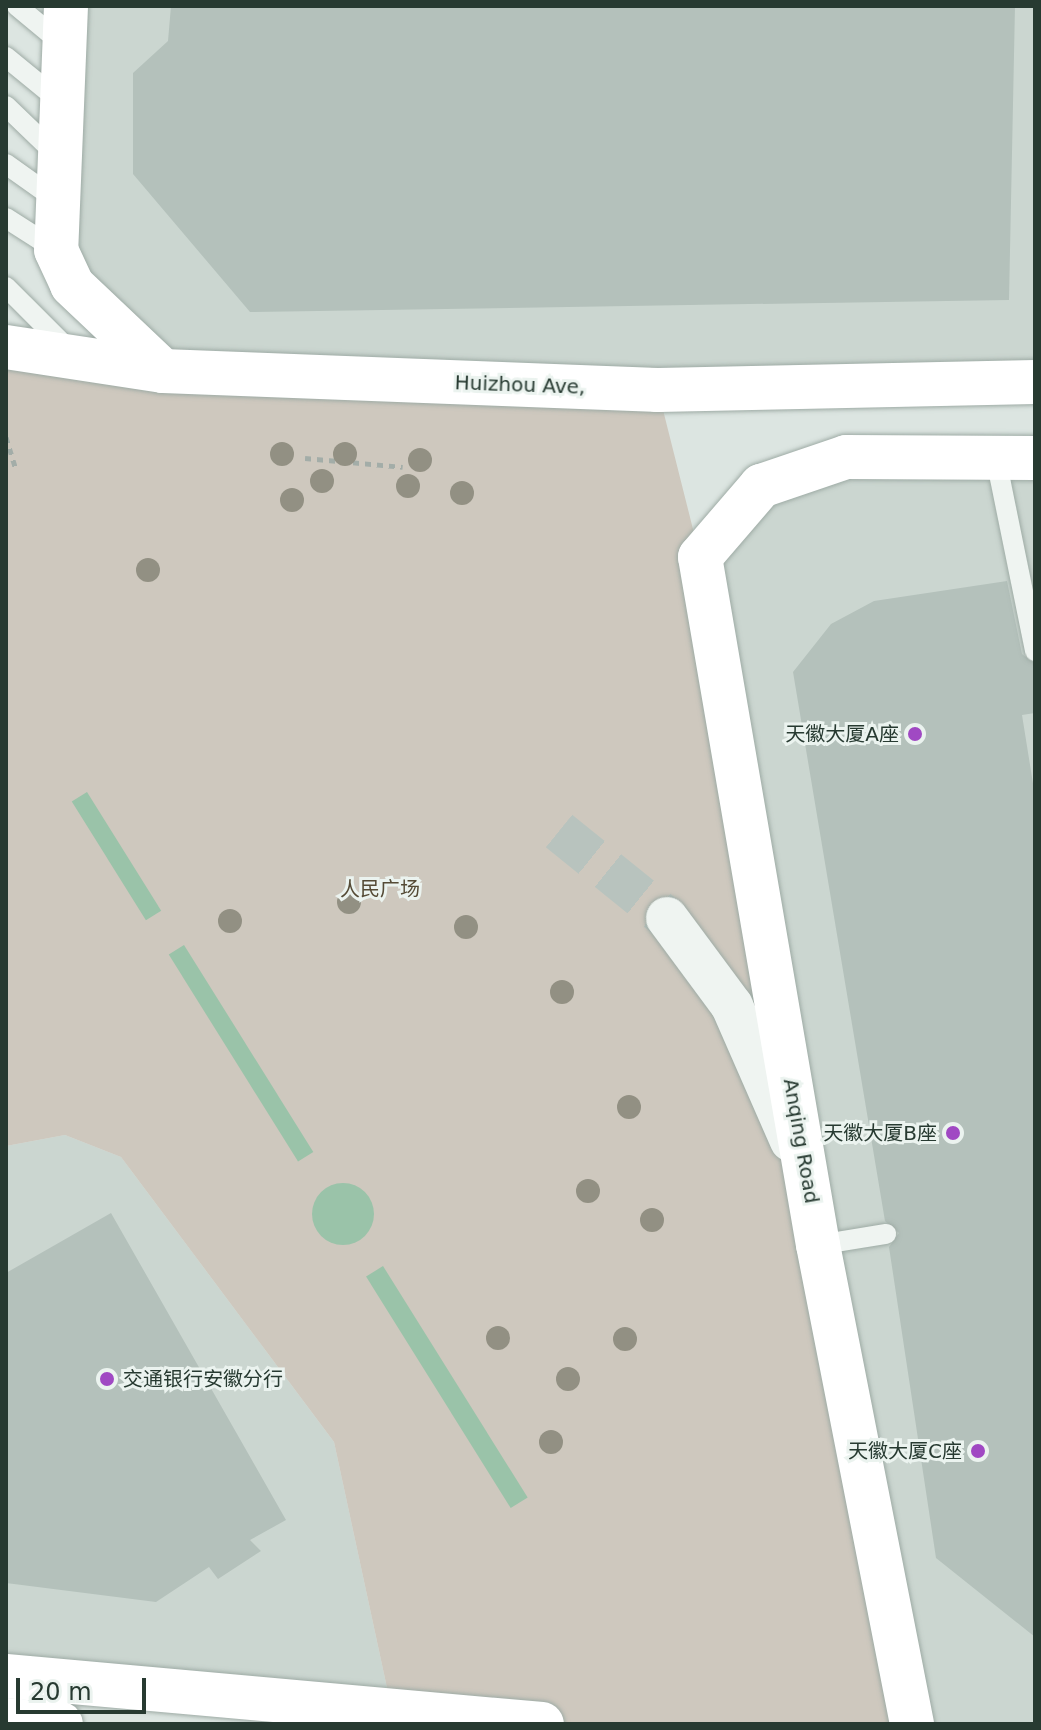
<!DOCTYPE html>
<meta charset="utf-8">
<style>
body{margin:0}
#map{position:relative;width:1041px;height:1730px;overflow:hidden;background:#dce5e1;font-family:"DejaVu Sans","Noto Sans SC",sans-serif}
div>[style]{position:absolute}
.built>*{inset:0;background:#cbd6d0}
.green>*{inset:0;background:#cec8be}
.water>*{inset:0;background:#9ac3a9;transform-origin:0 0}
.round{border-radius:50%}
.building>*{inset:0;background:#b4c1bb}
.street-tunnel>*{height:42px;margin-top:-21px;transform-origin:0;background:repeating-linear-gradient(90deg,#b8c3be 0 42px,transparent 0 63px)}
.path>*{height:5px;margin-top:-2.5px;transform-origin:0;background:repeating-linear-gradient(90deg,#a3ada8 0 6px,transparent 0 12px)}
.roads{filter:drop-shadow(0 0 2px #9eaba5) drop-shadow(0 0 2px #9eaba5)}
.lane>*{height:20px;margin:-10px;padding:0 10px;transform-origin:10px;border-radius:10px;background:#eff4f1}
.street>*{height:42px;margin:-21px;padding:0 21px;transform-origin:21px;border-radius:21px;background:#eff4f1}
.secondary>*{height:44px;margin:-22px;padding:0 22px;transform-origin:22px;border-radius:22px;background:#fff}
.primary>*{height:44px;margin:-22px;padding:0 22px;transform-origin:22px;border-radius:22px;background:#fff}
.trees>*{width:24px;height:24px;margin:-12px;border-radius:50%;background:#929083}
.dots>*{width:22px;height:22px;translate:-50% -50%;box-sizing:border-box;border:4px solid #ebf3ef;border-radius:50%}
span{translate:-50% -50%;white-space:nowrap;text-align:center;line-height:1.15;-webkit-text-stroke:6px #ebf3ef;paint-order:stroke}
.street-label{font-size:20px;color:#273a31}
.poi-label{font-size:20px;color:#273a31}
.right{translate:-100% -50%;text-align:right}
.left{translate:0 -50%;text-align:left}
.park-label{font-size:20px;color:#554b36}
.frame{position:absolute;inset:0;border:8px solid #273a31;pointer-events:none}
.scale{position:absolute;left:16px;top:1678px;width:130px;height:36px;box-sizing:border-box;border:4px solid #273a31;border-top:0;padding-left:10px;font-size:24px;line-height:28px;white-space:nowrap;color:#273a31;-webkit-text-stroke:6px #ebf3ef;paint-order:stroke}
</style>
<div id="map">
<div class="built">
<div style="clip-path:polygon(66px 6px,1035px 6px,1035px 382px,163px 371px,72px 285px)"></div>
<div style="clip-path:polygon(1035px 458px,1035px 1724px,912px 1724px,700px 557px,761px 486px)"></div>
<div style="clip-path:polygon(65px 1135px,121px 1157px,334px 1442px,392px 1711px,6px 1676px,6px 1146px)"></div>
</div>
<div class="green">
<div style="clip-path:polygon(6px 347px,658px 390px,700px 557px,912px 1724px,542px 1724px,392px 1711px,334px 1442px,121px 1157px,65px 1135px,6px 1146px)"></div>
</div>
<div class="water">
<div style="left:87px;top:792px;width:140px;height:18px;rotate:58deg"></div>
<div style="left:184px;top:945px;width:244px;height:18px;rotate:58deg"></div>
<div class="round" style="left:312px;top:1183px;width:62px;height:62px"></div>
<div style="left:383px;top:1266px;width:273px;height:20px;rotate:58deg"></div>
</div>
<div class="building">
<div style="clip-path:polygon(171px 6px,1015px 6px,1009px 300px,250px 312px,133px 174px,133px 73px,168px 41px)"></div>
<div style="clip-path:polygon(1007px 581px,1022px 654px,1035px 664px,1035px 713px,1022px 715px,1035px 796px,1035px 1637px,936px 1558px,889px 1247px,899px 1233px,885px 1221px,793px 672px,831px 624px,874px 601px)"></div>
<div style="clip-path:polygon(111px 1213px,286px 1520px,250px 1540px,261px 1551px,218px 1579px,209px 1567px,156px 1602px,6px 1583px,6px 1273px)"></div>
</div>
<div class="street-tunnel">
<div style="left:559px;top:831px;width:139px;rotate:38.9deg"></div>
</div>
<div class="path">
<div style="left:6px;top:437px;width:34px;rotate:73deg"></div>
<div style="left:305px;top:458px;width:98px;rotate:5.2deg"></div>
</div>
<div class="roads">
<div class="lane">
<div style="left:17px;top:6px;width:61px;rotate:39.7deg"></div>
<div style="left:6px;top:57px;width:71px;rotate:39.3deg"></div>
<div style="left:6px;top:106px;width:72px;rotate:43.9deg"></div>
<div style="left:6px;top:164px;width:64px;rotate:35.4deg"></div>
<div style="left:6px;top:218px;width:59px;rotate:32.6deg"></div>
<div style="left:6px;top:287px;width:91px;rotate:45deg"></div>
<div style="left:996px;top:459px;width:196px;rotate:78.5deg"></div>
<div style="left:818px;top:1245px;width:69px;rotate:-9.2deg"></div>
</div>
<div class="street">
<div style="left:667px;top:918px;width:109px;rotate:53.5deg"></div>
<div style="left:732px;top:1006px;width:147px;rotate:66.4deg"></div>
</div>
<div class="secondary">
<div style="left:66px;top:6px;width:244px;rotate:92.3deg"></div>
<div style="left:56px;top:250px;width:38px;rotate:65deg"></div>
<div style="left:72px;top:285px;width:125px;rotate:43.4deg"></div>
<div style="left:6px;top:347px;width:159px;rotate:8.7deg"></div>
<div style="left:163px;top:371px;width:495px;rotate:2.2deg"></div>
<div style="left:658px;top:390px;width:377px;rotate:-1.2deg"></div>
<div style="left:6px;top:1720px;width:55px;rotate:4.2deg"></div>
<div style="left:912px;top:1724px;width:488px;rotate:-101.1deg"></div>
<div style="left:818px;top:1245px;width:698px;rotate:-99.73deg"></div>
<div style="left:700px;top:557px;width:94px;rotate:-49.3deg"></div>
<div style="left:761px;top:486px;width:90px;rotate:-18.8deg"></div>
<div style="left:846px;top:457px;width:189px;rotate:0.3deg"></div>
</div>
<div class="primary">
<div style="left:6px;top:1676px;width:538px;rotate:5.12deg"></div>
</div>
</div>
<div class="trees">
<div style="left:282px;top:454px"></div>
<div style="left:345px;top:454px"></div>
<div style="left:420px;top:460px"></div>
<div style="left:322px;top:481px"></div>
<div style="left:408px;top:486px"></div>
<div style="left:462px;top:493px"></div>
<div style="left:292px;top:500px"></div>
<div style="left:148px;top:570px"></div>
<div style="left:349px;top:902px"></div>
<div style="left:230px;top:921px"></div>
<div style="left:466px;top:927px"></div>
<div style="left:562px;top:992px"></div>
<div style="left:629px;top:1107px"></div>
<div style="left:588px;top:1191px"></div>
<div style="left:652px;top:1220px"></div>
<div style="left:498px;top:1338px"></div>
<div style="left:625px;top:1339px"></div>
<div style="left:568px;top:1379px"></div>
<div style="left:551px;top:1442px"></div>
</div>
<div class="dots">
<div style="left:915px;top:734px;background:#a049c3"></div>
<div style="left:953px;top:1133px;background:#a049c3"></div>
<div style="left:107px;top:1379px;background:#a049c3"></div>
<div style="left:978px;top:1451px;background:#a049c3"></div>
</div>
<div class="street-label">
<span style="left:520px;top:385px;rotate:2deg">Huizhou Ave,</span>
<span style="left:801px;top:1141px;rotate:80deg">Anqing Road</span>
</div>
<div class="poi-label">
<span class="right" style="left:899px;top:734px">天徽大厦A座</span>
<span class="right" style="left:937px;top:1133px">天徽大厦B座</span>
<span class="left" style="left:123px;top:1379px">交通银行安徽分行</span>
<span class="right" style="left:962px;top:1451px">天徽大厦C座</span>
</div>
<div class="park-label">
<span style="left:380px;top:889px">人民广场</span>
</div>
<div class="frame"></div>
<div class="scale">20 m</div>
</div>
